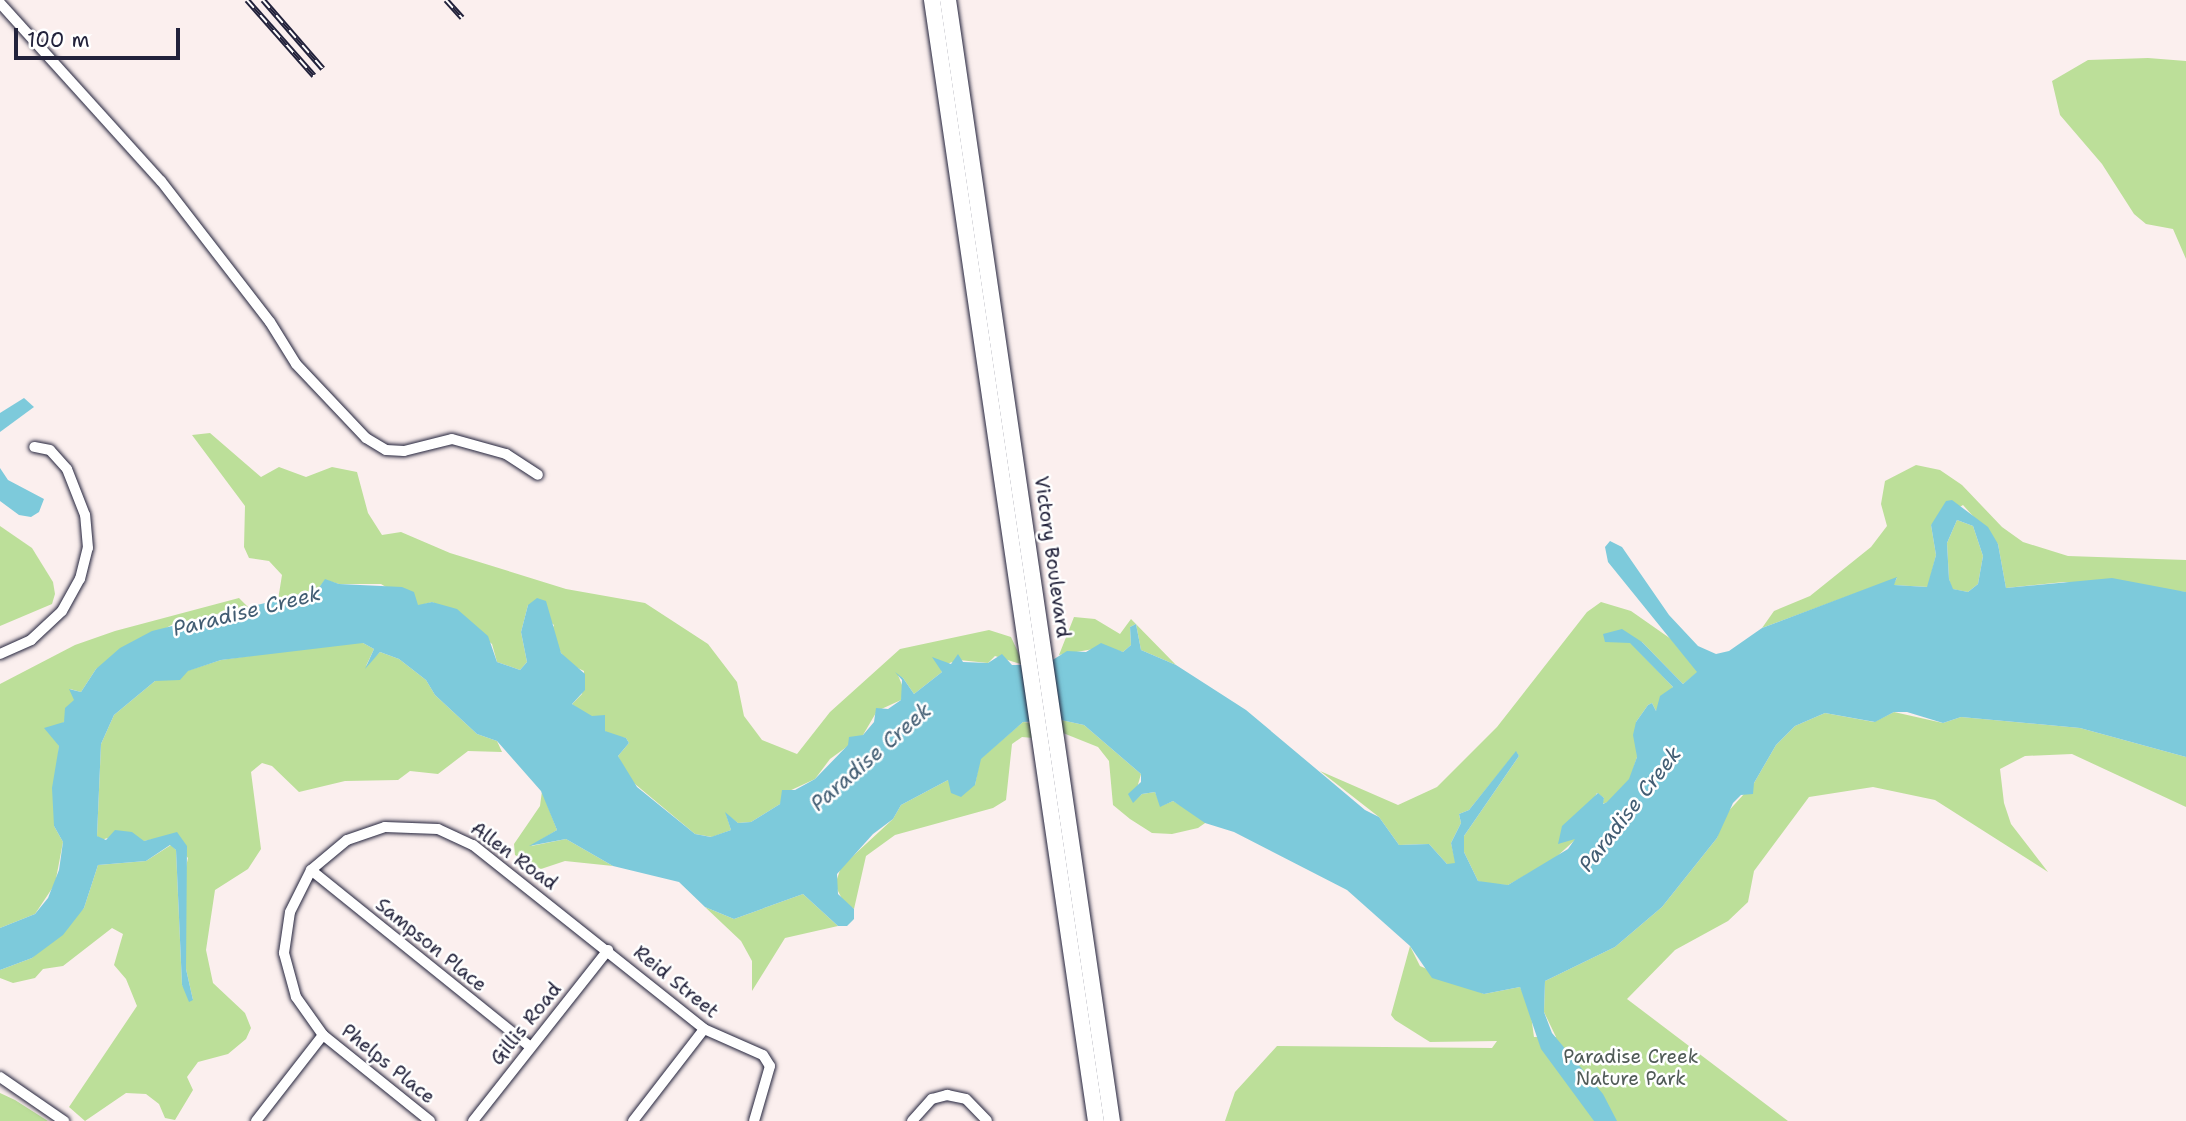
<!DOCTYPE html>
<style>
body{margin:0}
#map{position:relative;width:2186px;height:1121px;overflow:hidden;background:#fbefee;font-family:"Shantell Sans",sans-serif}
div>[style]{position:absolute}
.green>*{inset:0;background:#bcdf99}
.water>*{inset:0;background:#7dcadb}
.roads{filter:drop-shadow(0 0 2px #22223b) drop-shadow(0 0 2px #22223b)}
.minor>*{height:10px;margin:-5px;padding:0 5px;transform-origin:5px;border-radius:5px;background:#fff}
.secondary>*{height:16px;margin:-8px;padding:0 8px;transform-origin:8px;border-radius:8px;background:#fff}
.rail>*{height:6px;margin-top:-3px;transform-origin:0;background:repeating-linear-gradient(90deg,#fff 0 10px,#22223b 0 20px);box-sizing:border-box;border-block:2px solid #22223b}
span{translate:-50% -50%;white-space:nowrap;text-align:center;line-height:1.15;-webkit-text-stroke:5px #fff;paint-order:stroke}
.street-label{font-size:19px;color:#22223b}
.park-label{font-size:19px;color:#505b57}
.water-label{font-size:21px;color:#425d73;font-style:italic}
.scale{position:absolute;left:14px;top:28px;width:166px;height:32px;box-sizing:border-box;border:4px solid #22223b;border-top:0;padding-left:9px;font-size:21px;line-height:24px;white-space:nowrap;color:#22223b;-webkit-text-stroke:5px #fff;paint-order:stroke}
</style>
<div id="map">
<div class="green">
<div style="clip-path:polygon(2148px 58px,2186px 61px,2186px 259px,2173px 229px,2146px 224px,2134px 214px,2102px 164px,2060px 115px,2052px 81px,2088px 60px)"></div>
<div style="clip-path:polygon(210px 433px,261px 477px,279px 467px,306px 477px,332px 467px,357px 472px,368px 513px,382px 535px,401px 532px,450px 553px,566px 589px,645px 603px,708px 644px,737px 682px,744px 716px,762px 740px,797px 754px,830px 712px,900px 649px,989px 630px,1011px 637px,1024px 665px,995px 656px,988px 663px,959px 660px,940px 666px,942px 672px,914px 694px,903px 678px,898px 675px,904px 690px,901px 700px,877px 711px,863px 735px,830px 759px,815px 779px,787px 792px,780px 804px,751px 822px,738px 823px,726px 814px,731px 830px,712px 837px,695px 834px,629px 779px,618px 756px,629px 743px,626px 738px,611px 736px,572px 704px,582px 694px,584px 671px,571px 665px,561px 653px,551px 632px,554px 625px,528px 605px,521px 632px,527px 662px,520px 670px,497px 662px,492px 644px,450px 610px,432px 602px,418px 606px,381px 584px,339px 584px,325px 580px,318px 589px,278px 600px,282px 575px,269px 561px,249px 558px,244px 547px,245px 506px,192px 435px)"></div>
<div style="clip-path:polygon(1916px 465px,1940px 470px,1962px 485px,2002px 527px,2023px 542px,2068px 556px,2186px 560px,2186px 592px,2064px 582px,2006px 588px,1998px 544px,1963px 505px,1931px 525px,1936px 555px,1928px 587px,1893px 585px,1897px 578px,1762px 628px,1774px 611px,1810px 596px,1871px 547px,1887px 526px,1881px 504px,1885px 481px)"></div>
<div style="clip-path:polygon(1957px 520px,1973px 526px,1983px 556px,1978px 584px,1968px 592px,1952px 589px,1949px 579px,1947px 543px)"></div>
<div style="clip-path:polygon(0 526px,32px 548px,53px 582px,55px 594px,52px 604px,0 626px)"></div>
<div style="clip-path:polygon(239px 598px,248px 607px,173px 624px,96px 669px,81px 692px,70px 689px,75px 700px,64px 722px,55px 728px,59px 746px,54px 826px,63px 842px,55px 884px,35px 914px,0 928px,0 684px,75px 645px,115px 631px)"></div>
<div style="clip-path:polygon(1601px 602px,1631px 611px,1671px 639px,1698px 672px,1683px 684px,1642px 642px,1612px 639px,1630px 642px,1673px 687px,1656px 711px,1652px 703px,1648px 705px,1636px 722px,1637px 757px,1630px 779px,1608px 802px,1602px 804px,1604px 798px,1597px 793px,1570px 838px,1576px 839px,1553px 860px,1508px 885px,1487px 884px,1478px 881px,1464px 852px,1464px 836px,1519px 756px,1516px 752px,1469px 810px,1459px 814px,1461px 823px,1451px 843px,1456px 864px,1447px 864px,1429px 844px,1399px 845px,1379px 817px,1320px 771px,1398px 805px,1437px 787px,1497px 727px,1587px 612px)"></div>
<div style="clip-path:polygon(1074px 617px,1095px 619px,1120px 634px,1131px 619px,1176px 665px,1141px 650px,1136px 624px,1130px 627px,1131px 645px,1123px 652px,1105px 647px,1059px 655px)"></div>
<div style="clip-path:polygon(344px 642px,363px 643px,374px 649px,366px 666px,380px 652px,399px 659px,426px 680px,435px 695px,477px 734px,497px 741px,502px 752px,468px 751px,438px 774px,410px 771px,398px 780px,345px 781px,299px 792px,272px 766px,262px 763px,251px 772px,261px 849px,248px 869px,215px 890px,206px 950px,213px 983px,245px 1013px,251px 1028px,246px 1039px,228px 1054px,198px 1062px,187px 1077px,193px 1090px,175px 1120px,165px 1118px,159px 1104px,146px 1094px,126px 1093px,85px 1121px,69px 1107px,137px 1006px,126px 979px,114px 965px,123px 934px,112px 928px,63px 966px,43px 969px,35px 978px,13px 983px,0 978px,0 970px,32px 958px,84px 908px,98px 865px,146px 861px,171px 845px,176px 850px,182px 985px,193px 1000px,186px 969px,184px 876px,188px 858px,170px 836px,144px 841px,111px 837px,101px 840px,97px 836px,101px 744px,114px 715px,155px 681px,221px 660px)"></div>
<div style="clip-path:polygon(1894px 712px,1943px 723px,1961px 717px,2080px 728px,2186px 757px,2186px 807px,2072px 754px,2025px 756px,2000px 769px,2004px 803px,2011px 824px,2048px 872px,1935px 800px,1873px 787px,1809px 797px,1754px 871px,1748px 902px,1728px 921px,1675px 950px,1627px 999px,1788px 1121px,1225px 1121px,1235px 1092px,1277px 1046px,1492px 1048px,1497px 1041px,1430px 1042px,1395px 1020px,1391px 1015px,1410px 946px,1420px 966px,1484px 994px,1520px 987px,1530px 1008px,1534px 1037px,1556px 1037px,1544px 1012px,1545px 981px,1615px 947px,1662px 907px,1717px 838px,1724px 816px,1754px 783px,1776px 745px,1795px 726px,1825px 713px,1874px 722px)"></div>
<div style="clip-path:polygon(1061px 720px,1084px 725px,1141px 774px,1133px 802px,1142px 794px,1155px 792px,1161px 806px,1173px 801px,1208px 821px,1198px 828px,1172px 834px,1152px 833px,1130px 819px,1113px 805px,1109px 761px,1098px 747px,1063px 733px)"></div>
<div style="clip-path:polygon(1023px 722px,1031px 723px,1033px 738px,1022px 737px,1012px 744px,1006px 800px,993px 808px,895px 835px,866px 856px,854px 909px,843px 901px,835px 885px,841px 867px,893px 819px,901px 805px,948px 780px,975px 785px,980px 759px)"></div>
<div style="clip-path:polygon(542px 791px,557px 830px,531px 846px,566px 839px,613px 866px,565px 861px,541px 869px,515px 855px,514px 844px,540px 806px)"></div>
<div style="clip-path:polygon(803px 894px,838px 926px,785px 938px,752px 991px,752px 961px,741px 941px,705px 907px,734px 919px)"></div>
<div style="clip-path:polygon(0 1093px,15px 1100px,48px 1121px,0 1121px)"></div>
</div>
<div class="water">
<div style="clip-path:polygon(24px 398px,34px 407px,0 432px,0 413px)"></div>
<div style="clip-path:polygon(0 468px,8px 480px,44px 499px,39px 512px,31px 517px,19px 515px,0 501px)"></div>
<div style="clip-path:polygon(evenodd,1952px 500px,1988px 527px,1998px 544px,2006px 588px,2112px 578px,2186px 592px,2186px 757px,2080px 728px,1961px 717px,1943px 723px,1907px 712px,1894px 712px,1875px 722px,1825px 713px,1795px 726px,1776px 745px,1754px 783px,1753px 794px,1741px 795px,1733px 803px,1717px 838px,1662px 907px,1615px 947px,1545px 981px,1544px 1012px,1552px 1033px,1603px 1094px,1617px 1121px,1594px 1121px,1541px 1049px,1520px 987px,1484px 994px,1432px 978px,1410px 946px,1347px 890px,1234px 832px,1205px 823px,1173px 801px,1160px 807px,1155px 792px,1142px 794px,1133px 803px,1128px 794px,1141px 782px,1141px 774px,1084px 725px,1061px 720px,1023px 722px,981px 759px,975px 785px,961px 797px,951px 793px,948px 780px,901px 805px,893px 819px,873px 834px,837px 874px,838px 894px,854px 909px,854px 919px,847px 926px,838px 926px,803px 894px,734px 919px,705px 907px,679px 882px,613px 866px,566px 839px,529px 846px,557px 830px,541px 791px,497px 741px,477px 734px,435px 695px,426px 680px,399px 659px,380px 652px,365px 669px,374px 649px,363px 643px,221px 660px,188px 671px,180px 680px,155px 681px,114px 715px,101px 744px,97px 836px,106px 840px,115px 830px,132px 832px,144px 841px,177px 832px,187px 846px,186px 969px,193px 1000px,189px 1002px,182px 985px,176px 850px,170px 845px,146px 861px,98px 865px,84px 908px,63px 935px,32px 958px,0 970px,0 928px,35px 914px,48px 898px,59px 870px,63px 842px,54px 826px,52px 788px,59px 746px,44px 728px,64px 722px,65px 708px,74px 700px,69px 689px,81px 692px,96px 669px,120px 648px,152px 631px,293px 596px,318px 589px,325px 579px,339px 584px,402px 587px,414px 592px,418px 605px,432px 602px,457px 609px,488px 636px,497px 662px,520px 670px,527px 662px,521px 632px,528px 605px,537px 598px,546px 601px,561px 653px,585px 674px,585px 690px,572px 704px,592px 716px,605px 715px,605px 731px,626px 738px,629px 743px,618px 756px,637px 787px,695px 834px,711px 837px,731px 830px,725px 812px,738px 823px,751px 822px,780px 804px,782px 790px,795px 790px,815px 779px,848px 745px,849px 737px,863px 735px,874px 722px,876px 708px,888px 709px,901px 700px,902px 680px,895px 672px,903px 678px,914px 694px,942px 672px,932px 657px,951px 664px,958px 654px,963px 662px,988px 663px,1002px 654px,1012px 665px,1024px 665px,1051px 661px,1067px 651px,1086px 652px,1101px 643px,1123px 652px,1131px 645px,1130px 627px,1136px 624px,1141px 650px,1176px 665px,1246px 710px,1365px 810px,1379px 817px,1399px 845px,1429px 844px,1447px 864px,1455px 863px,1451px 843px,1461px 823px,1459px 814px,1469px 810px,1516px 751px,1519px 756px,1464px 836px,1464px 852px,1478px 881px,1508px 885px,1568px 849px,1575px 839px,1558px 844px,1562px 826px,1598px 793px,1604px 798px,1603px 804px,1607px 802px,1629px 779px,1637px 757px,1633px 735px,1636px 722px,1648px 705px,1652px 703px,1656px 711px,1660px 696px,1673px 687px,1630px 643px,1605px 642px,1603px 634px,1622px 629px,1642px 642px,1683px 684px,1697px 672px,1608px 562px,1605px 547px,1610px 541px,1622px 547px,1669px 615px,1698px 646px,1716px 654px,1729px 651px,1762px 628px,1897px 577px,1894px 585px,1927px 587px,1936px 555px,1931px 525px,1946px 501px,1952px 500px,1957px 520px,1973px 526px,1983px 556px,1978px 584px,1968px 592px,1953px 589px,1949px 579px,1947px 543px,1957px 520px)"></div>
</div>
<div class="roads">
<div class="minor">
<div style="left:0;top:3px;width:240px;rotate:47.9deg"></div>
<div style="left:161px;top:181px;width:178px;rotate:52.3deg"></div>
<div style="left:270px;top:322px;width:49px;rotate:58.2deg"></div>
<div style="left:296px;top:364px;width:102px;rotate:46.6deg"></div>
<div style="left:366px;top:438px;width:23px;rotate:31deg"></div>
<div style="left:386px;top:450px;width:18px;rotate:3deg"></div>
<div style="left:404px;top:451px;width:49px;rotate:-14deg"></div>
<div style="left:452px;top:439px;width:56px;rotate:15.5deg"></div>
<div style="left:506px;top:454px;width:38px;rotate:33deg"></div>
<div style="left:0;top:654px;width:34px;rotate:-24deg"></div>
<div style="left:31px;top:640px;width:42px;rotate:-43.1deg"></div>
<div style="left:62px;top:611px;width:37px;rotate:-61deg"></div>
<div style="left:80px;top:579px;width:32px;rotate:-76deg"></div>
<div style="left:88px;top:548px;width:33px;rotate:-95deg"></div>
<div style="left:85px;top:515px;width:49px;rotate:-111.4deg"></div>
<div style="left:67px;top:469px;width:25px;rotate:-132deg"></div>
<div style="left:50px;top:450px;width:16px;rotate:-169deg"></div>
<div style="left:311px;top:870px;width:282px;rotate:38.9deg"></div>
<div style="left:0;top:1077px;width:78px;rotate:34.5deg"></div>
<div style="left:256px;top:1121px;width:109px;rotate:-52.1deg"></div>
<div style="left:430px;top:1121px;width:137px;rotate:-141.2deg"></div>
<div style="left:323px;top:1035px;width:47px;rotate:-125.4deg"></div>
<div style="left:296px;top:997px;width:46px;rotate:-105.3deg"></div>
<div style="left:284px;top:953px;width:41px;rotate:-81.7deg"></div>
<div style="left:290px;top:912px;width:47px;rotate:-63.4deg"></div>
<div style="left:311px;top:870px;width:47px;rotate:-39.8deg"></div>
<div style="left:347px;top:840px;width:40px;rotate:-18.9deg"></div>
<div style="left:385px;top:827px;width:53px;rotate:2.2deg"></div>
<div style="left:438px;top:829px;width:38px;rotate:25deg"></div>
<div style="left:473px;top:845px;width:295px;rotate:38.5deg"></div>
<div style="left:704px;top:1029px;width:64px;rotate:23.8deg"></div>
<div style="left:763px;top:1055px;width:13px;rotate:58deg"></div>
<div style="left:770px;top:1066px;width:57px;rotate:106.2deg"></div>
<div style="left:473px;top:1121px;width:218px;rotate:-51.7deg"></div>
<div style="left:633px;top:1121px;width:116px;rotate:-52.3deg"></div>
<div style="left:912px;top:1121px;width:30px;rotate:-48deg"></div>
<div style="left:932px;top:1099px;width:16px;rotate:-15deg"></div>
<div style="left:947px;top:1095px;width:19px;rotate:12deg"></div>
<div style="left:966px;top:1099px;width:30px;rotate:46deg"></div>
</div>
<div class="secondary">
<div style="left:932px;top:0;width:1133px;rotate:81.68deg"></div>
<div style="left:948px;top:0;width:1133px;rotate:81.68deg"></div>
</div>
</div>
<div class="rail">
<div style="left:247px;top:0;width:101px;rotate:48.6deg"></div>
<div style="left:263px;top:0;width:91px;rotate:49deg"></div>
<div style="left:446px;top:0;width:24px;rotate:48deg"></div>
</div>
<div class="street-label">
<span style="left:1052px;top:557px;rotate:82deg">Victory Boulevard</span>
<span style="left:514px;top:856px;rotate:36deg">Allen Road</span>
<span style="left:431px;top:945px;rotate:39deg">Sampson Place</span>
<span style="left:676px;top:982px;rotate:39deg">Reid Street</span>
<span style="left:526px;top:1024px;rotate:-51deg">Gillis Road</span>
<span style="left:388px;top:1064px;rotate:39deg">Phelps Place</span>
</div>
<div class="park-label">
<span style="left:1631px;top:1068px">Paradise Creek<br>Nature Park</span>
</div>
<div class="water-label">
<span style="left:247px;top:611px;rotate:-14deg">Paradise Creek</span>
<span style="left:871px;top:757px;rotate:-41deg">Paradise Creek</span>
<span style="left:1630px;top:809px;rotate:-52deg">Paradise Creek</span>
</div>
<div class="scale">100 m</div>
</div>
